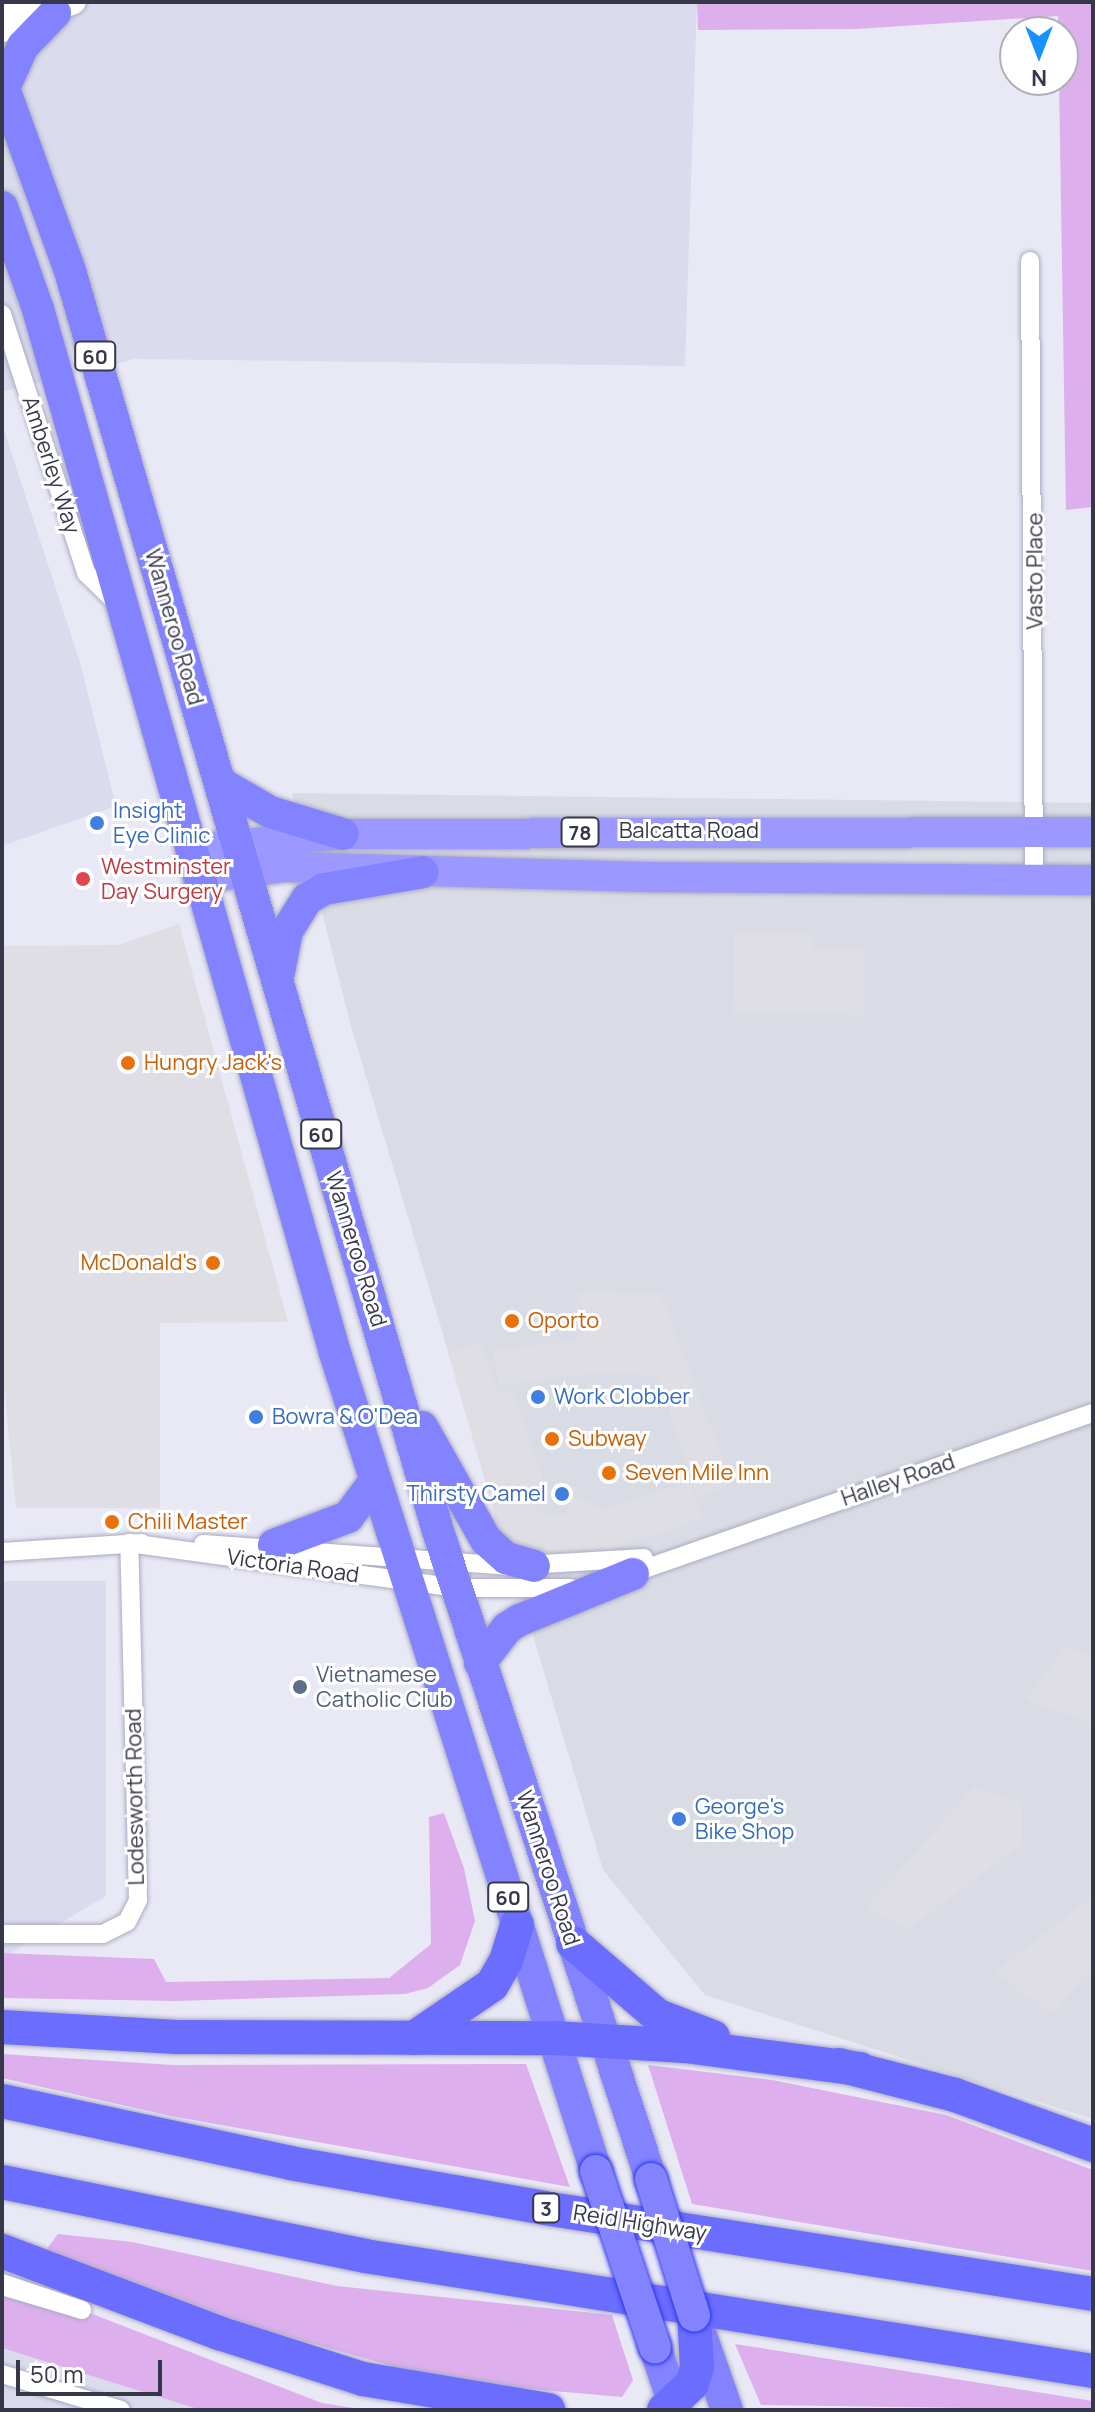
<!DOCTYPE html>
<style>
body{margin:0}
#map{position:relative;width:1095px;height:2412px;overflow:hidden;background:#e9e9f6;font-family:Manrope,sans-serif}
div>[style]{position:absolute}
.residential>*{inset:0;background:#dbdbee}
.industrial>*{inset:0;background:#dadce5}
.green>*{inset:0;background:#deafed}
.parking>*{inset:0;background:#dedee4}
.roads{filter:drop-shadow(0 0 2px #aaabc2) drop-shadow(0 0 2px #aaabc2)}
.minor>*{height:18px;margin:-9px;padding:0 9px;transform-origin:9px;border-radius:9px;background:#fff}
.tertiary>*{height:24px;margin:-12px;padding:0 12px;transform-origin:12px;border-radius:12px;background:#fff}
.primary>*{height:30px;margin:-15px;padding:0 15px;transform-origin:15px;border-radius:15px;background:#9b99ff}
.trunk>*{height:32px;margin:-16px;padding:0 16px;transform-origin:16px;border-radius:16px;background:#8383ff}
.motorway>*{height:34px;margin:-17px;padding:0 17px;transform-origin:17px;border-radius:17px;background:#6b6dff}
.bridges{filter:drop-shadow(0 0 2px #2e38ea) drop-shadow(0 0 2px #2e38ea)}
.trunk-bridge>*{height:32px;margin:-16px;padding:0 16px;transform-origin:16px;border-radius:16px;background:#8383ff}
.dots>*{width:22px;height:22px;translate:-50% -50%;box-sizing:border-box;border:4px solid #fff;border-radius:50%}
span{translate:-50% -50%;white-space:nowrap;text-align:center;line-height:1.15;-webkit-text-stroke:6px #fff;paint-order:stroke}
.shield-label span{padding:2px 6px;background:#fff;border:2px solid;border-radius:6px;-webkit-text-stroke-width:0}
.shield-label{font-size:20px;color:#36384a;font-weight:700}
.street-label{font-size:22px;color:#36384a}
.shop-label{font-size:22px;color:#366cbe}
.left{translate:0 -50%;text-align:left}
.right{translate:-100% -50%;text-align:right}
.health-label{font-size:22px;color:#be3a42}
.food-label{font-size:22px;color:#c56008}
.service-label{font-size:22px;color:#4e5e75}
.frame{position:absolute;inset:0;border:4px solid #36384a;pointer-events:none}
.north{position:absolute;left:999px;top:16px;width:80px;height:80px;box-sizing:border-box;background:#fff;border:2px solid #afafb7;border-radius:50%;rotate:180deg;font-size:22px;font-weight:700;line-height:32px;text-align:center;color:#36384a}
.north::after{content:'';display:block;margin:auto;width:28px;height:36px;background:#1793ff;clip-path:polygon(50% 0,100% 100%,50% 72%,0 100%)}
.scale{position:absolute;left:16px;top:2360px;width:146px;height:36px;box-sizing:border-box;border:4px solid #36384a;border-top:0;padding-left:10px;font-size:24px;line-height:28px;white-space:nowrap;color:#36384a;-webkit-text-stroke:6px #fff;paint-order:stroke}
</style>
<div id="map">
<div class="residential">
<div style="clip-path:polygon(2px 2px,697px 2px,685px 366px,135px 359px,2px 392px)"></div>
<div style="clip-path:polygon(2px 424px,80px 662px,116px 806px,2px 846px)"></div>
<div style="clip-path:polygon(2px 1581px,106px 1581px,106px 1896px,2px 1958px)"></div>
<div style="clip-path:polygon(2px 2348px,203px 2410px,2px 2410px)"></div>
</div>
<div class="industrial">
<div style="clip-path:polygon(292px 793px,1093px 803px,1093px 2119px,705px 1995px,603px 1870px,350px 1023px)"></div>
</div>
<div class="green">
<div style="clip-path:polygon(697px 2px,1093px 2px,1093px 507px,1066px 510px,1059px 80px,1063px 80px,1063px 32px,1058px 32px,1058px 16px,856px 29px,698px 30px)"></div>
<div style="clip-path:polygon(444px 1813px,464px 1868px,475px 1921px,460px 1965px,428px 1988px,405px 1994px,176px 2001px,2px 1998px,2px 1953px,154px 1959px,166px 1982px,389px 1978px,431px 1944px,429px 1817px)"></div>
<div style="clip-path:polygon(2px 2054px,173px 2065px,526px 2064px,570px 2187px,171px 2116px,2px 2078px)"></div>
<div style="clip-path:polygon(648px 2065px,772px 2080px,946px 2115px,1093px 2170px,1093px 2271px,692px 2204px)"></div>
<div style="clip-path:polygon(58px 2234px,132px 2242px,337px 2286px,612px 2315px,633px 2380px,622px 2397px,449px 2382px,254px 2327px,46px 2250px)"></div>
<div style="clip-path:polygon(2px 2279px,322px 2403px,366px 2410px,201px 2410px,2px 2348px)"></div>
<div style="clip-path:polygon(735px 2344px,1093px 2401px,1093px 2410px,761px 2405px)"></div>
</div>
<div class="parking">
<div style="clip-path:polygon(179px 924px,288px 1322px,160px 1323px,160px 1508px,16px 1508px,2px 1366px,2px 946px,118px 945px)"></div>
<div style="clip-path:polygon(734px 932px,812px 933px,812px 948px,864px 949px,863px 1015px,733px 1013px)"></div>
<div style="clip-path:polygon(577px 1291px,660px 1293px,732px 1484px,697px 1497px,658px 1375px,594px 1374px,498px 1385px,494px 1351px,572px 1341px,583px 1334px,585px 1316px)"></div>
<div style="clip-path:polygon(480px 1342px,499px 1393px,512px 1391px,543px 1478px,533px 1496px,533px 1506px,542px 1514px,565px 1515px,575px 1495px,604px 1510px,690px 1481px,702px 1518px,595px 1554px,520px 1555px,502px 1540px,448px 1353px)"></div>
<div style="clip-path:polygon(1066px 1647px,1093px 1657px,1093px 1724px,1026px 1699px)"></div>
<div style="clip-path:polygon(974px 1787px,1022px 1802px,1022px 1844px,907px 1930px,867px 1907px)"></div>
<div style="clip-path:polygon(1093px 1896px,1093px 1966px,1053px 2013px,994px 1973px)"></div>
</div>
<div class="roads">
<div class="minor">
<div style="left:1030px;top:261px;width:620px;rotate:89.63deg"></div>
<div style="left:2px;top:314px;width:272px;rotate:72deg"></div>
<div style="left:86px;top:573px;width:43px;rotate:44.1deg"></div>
<div style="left:129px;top:1543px;width:330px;rotate:7.8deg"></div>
<div style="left:456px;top:1588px;width:115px"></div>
<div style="left:203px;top:1544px;width:307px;rotate:4.1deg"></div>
<div style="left:509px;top:1566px;width:135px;rotate:-3.4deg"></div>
<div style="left:2px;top:1552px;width:140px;rotate:-3.7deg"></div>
<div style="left:627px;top:1575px;width:493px;rotate:-19.2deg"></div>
<div style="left:2px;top:1934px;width:101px"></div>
<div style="left:103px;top:1934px;width:27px;rotate:-27deg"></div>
<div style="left:127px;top:1922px;width:25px;rotate:-63deg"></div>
<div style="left:138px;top:1900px;width:357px;rotate:-91.4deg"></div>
<div style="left:2px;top:2283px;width:84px;rotate:18.6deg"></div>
<div style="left:82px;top:2310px;width:84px;rotate:-163.3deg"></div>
<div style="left:2px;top:2374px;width:124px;rotate:16.8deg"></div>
</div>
<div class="tertiary">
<div style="left:2px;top:9px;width:23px;rotate:-18deg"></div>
<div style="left:2px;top:30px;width:77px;rotate:-21.3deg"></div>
</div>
<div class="primary">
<div style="left:190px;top:850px;width:154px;rotate:-6deg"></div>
<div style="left:343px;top:834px;width:750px;rotate:-0.15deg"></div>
<div style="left:198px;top:879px;width:88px;rotate:-7.9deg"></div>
<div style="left:285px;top:867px;width:369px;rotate:1.6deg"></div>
<div style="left:654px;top:877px;width:439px;rotate:0.4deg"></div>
</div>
<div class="trunk">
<div style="left:2px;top:83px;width:200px;rotate:70.1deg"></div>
<div style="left:70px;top:271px;width:1309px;rotate:73.72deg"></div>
<div style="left:437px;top:1528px;width:685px;rotate:71.8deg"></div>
<div style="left:4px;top:88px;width:46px;rotate:-65.7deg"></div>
<div style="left:23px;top:46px;width:46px;rotate:-45.9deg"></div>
<div style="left:2px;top:207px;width:108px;rotate:70.6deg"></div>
<div style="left:38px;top:309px;width:1085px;rotate:74.12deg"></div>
<div style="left:335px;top:1353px;width:859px;rotate:72.3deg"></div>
<div style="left:222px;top:784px;width:56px;rotate:30.3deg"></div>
<div style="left:270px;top:812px;width:76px;rotate:16.8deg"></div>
<div style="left:279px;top:972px;width:42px;rotate:-79deg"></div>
<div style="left:287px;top:931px;width:38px;rotate:-58deg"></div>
<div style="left:307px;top:899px;width:20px;rotate:-30deg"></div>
<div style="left:324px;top:889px;width:100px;rotate:-9.7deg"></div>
<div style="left:422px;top:1427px;width:130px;rotate:60.5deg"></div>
<div style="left:486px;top:1540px;width:27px;rotate:42deg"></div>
<div style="left:506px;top:1558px;width:29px;rotate:16deg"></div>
<div style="left:274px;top:1545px;width:79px;rotate:-20.7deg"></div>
<div style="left:348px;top:1517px;width:45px;rotate:-53.1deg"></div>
<div style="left:480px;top:1663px;width:44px;rotate:-52.4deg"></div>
<div style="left:507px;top:1628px;width:15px;rotate:-32deg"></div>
<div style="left:520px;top:1620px;width:122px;rotate:-22.2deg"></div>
<div style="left:699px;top:2330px;width:85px;rotate:70.7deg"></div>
<div style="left:655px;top:2347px;width:66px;rotate:71.6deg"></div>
</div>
<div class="motorway">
<div style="left:573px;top:1943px;width:112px;rotate:40.7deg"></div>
<div style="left:658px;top:2016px;width:59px;rotate:20.9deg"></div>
<div style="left:2px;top:2027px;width:174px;rotate:3.3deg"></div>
<div style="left:176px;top:2037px;width:378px;rotate:0.2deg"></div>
<div style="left:554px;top:2038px;width:131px;rotate:3.5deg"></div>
<div style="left:685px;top:2046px;width:177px;rotate:7.5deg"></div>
<div style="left:414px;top:2038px;width:94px;rotate:-34.2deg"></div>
<div style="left:492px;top:1985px;width:28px;rotate:-60deg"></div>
<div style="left:506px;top:1961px;width:38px;rotate:-73deg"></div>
<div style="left:839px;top:2065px;width:120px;rotate:14.5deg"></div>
<div style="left:955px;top:2095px;width:147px;rotate:19.9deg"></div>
<div style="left:2px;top:2101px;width:295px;rotate:12.1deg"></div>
<div style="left:290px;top:2163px;width:258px;rotate:10deg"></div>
<div style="left:544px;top:2208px;width:556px;rotate:8.9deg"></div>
<div style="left:2px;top:2182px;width:370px;rotate:11.5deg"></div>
<div style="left:365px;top:2256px;width:737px;rotate:8.98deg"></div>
<div style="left:2px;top:2251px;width:232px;rotate:20.7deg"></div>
<div style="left:219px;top:2333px;width:151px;rotate:17.7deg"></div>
<div style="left:363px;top:2379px;width:188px;rotate:9.5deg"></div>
<div style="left:664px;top:2410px;width:38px;rotate:-43deg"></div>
<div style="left:692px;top:2384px;width:17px;rotate:-73deg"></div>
<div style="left:697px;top:2368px;width:53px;rotate:-93.2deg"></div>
</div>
</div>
<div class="bridges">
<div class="trunk-bridge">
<div style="left:596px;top:2171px;width:186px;rotate:71.5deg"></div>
<div style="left:651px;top:2179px;width:143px;rotate:72.5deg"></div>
</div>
</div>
<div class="dots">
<div style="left:97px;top:823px;background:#3f7fe0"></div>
<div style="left:83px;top:879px;background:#e0444e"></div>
<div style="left:128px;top:1063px;background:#e8710a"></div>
<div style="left:213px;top:1263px;background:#e8710a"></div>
<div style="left:512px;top:1321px;background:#e8710a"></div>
<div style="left:538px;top:1397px;background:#3f7fe0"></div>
<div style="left:256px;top:1417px;background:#3f7fe0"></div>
<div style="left:552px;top:1439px;background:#e8710a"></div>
<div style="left:609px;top:1473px;background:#e8710a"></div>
<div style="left:562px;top:1494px;background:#3f7fe0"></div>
<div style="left:112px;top:1522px;background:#e8710a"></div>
<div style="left:300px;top:1687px;background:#5c6f8a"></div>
<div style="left:679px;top:1819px;background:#3f7fe0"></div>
</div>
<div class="shield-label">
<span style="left:95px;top:356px">60</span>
<span style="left:580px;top:832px">78</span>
<span style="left:321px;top:1134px">60</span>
<span style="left:508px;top:1897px">60</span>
<span style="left:546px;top:2208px">3</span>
</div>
<div class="street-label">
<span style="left:51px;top:465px;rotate:72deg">Amberley Way</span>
<span style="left:1035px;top:571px;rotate:-90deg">Vasto Place</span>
<span style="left:174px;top:627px;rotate:74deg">Wanneroo Road</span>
<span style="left:689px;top:831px">Balcatta Road</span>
<span style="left:356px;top:1249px;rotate:73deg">Wanneroo Road</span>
<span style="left:898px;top:1480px;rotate:-19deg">Halley Road</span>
<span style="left:293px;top:1566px;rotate:8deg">Victoria Road</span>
<span style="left:135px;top:1797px;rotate:-91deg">Lodesworth Road</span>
<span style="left:548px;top:1868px;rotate:72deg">Wanneroo Road</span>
<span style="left:640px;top:2223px;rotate:9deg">Reid Highway</span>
</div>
<div class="shop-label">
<span class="left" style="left:113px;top:823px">Insight<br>Eye Clinic</span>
<span class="left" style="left:554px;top:1397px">Work Clobber</span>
<span class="left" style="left:272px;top:1417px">Bowra &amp; O'Dea</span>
<span class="right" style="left:546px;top:1494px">Thirsty Camel</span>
<span class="left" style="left:695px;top:1819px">George's<br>Bike Shop</span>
</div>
<div class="health-label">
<span class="left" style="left:101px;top:879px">Westminster<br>Day Surgery</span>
</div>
<div class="food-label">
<span class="left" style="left:144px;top:1063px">Hungry Jack's</span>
<span class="right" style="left:197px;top:1263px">McDonald's</span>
<span class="left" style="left:528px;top:1321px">Oporto</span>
<span class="left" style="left:568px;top:1439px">Subway</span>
<span class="left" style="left:625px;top:1473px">Seven Mile Inn</span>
<span class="left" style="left:128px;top:1522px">Chili Master</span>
</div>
<div class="service-label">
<span class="left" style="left:316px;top:1687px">Vietnamese<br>Catholic Club</span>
</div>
<div class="frame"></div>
<div class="north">N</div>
<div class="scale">50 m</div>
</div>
